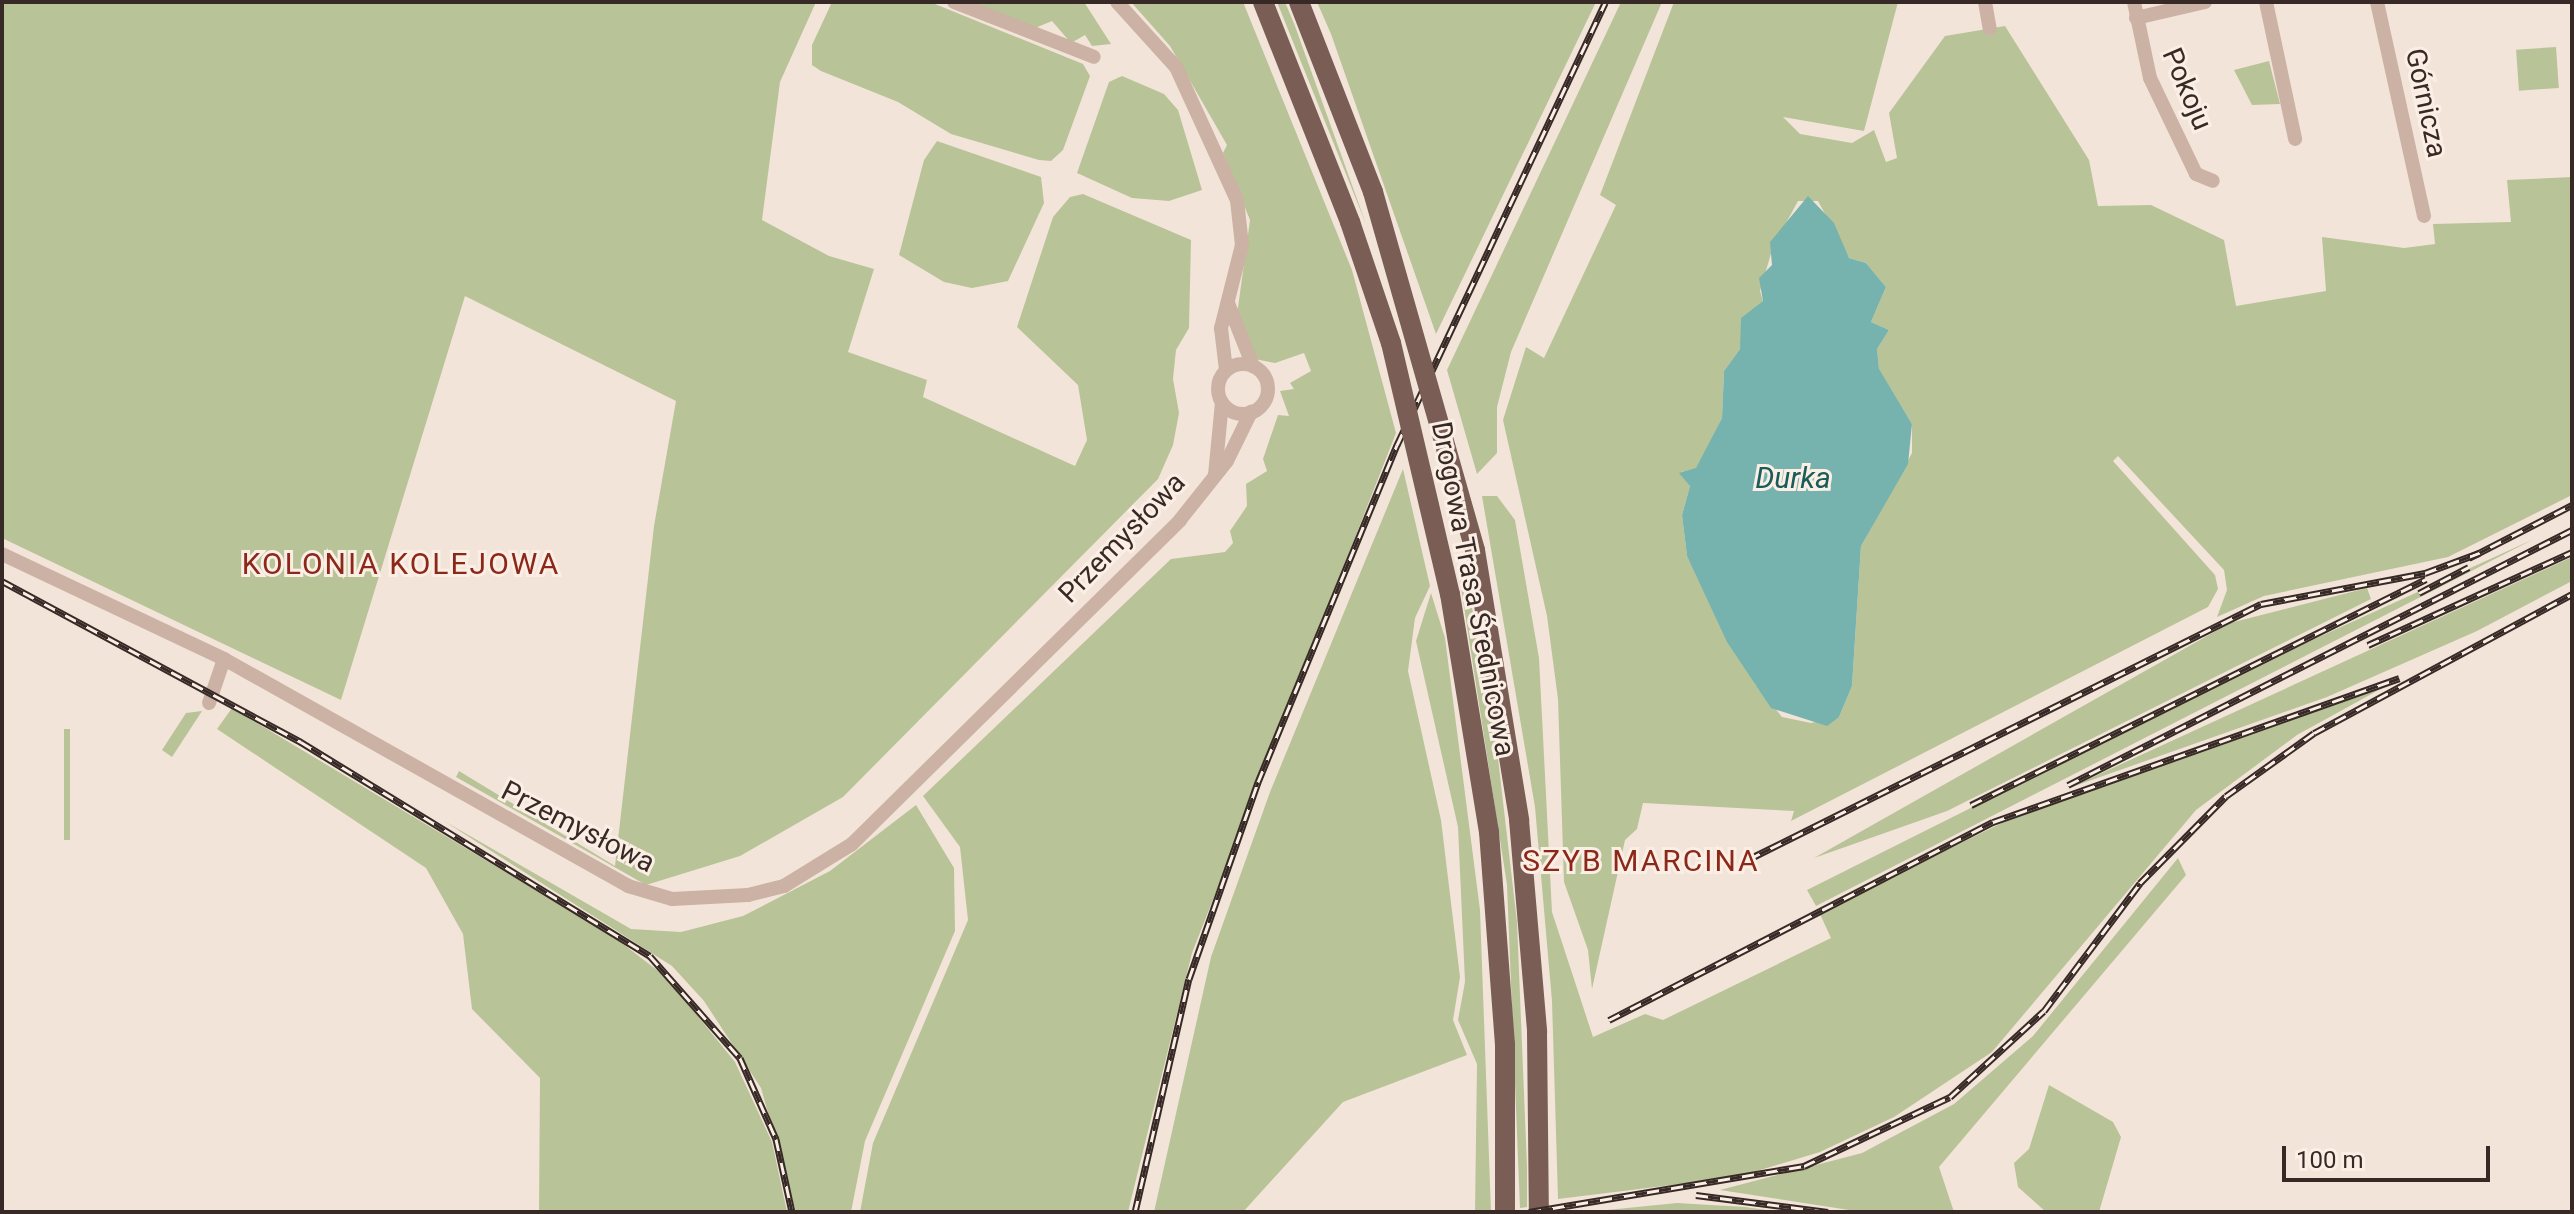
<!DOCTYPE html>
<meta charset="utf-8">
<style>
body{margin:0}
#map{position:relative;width:2574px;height:1214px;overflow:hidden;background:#f3e4d9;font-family:Roboto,sans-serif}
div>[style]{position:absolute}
.green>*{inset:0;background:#b9c398;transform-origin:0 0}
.water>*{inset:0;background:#76b3af}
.street>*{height:14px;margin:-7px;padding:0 7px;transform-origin:7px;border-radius:7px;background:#ccb2a4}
.street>.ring{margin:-7px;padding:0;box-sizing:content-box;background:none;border:14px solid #ccb2a4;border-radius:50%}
.primary>*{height:20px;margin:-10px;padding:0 10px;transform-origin:10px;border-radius:10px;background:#7a5e56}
.rail>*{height:7px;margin-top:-3.5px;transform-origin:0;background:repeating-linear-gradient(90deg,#fbefe5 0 12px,#372a26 0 24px);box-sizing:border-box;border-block:2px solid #372a26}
.primary-bridge>*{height:20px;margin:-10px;padding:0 10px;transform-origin:10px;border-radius:10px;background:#7a5e56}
span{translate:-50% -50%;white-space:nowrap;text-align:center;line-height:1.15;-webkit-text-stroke:6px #fbefe5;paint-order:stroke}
.street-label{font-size:28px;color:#372a26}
.water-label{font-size:30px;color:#195c59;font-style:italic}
.neighbourhood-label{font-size:30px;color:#8c2819;letter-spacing:2px}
.frame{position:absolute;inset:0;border:4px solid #372a26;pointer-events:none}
.scale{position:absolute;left:2282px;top:1146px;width:208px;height:36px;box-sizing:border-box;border:4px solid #372a26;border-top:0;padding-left:10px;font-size:24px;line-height:28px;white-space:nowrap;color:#372a26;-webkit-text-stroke:6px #fbefe5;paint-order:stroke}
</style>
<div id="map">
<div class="green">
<div style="clip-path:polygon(2px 2px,816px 2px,780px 82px,762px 220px,829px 256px,874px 269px,848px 352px,927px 380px,923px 397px,1075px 466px,1087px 440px,1078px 385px,1017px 327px,1053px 217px,1070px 197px,1083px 194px,1191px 240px,1189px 328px,1176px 350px,1173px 379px,1179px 413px,1173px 445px,1158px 479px,843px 797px,740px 856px,646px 885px,456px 777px,459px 771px,615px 866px,654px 526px,676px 401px,465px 296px,341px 700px,2px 538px)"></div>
<div style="clip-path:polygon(832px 2px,930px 2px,1083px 64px,1090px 76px,1063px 150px,1051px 161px,1039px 160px,951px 134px,898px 102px,821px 71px,812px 65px,812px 45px)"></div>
<div style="clip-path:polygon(965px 2px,1084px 2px,1111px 44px,1092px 46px,1085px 35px,1071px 43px,1052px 21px,1035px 28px)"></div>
<div style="clip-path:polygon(1131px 2px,1243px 2px,1352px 270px,1396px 433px,1192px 953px,1128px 1212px,860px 1212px,873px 1143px,968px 920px,960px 847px,923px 796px,1171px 559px,1225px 552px,1233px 543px,1230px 531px,1247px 506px,1246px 484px,1267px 471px,1263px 459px,1278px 415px,1289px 416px,1280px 391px,1294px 389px,1290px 383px,1311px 371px,1304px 353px,1275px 363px,1255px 359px,1237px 315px,1250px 220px,1223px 153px,1227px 145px,1170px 46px)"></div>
<div style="clip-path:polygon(1277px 2px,1285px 2px,1295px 26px,1366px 224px)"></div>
<div style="clip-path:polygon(1317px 2px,1596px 2px,1436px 334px,1331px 34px)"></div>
<div style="clip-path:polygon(1621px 2px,1662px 2px,1511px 352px,1497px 407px,1497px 453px,1477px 474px,1447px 370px)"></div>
<div style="clip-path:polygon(evenodd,1674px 2px,1898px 2px,1864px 131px,1783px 117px,1800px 134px,1852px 143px,1874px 130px,1886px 162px,1897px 158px,1889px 113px,1945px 36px,2005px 26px,2089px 160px,2098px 206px,2151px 205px,2224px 240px,2236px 306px,2326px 291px,2322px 237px,2404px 248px,2435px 244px,2433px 224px,2511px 222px,2507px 180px,2572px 177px,2572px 495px,2448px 557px,2264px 596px,2217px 617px,2227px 590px,2224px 570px,2118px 456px,2113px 461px,2215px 575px,2218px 589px,2208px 607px,1791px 821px,1794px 811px,1643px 803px,1637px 829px,1625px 840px,1592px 989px,1588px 950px,1564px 882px,1558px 699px,1547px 616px,1503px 420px,1526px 347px,1544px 358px,1616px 205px,1600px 195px,1674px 2px,1798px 201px,1818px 201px,1849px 258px,1866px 263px,1886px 287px,1871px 322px,1889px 330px,1877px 349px,1879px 370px,1912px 424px,1912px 453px,1861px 546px,1852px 686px,1839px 717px,1811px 723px,1782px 717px,1755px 684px,1687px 556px,1682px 515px,1690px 486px,1682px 471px,1690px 476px,1697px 468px,1722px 418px,1724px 371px,1740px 349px,1746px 316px,1763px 301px,1760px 291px,1773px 247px,1798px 201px)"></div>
<div style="left:2556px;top:47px;width:41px;height:40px;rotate:86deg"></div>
<div style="clip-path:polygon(2269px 61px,2280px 104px,2252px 105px,2234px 70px)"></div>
<div style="clip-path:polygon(1122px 76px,1164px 94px,1178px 110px,1202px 190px,1169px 201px,1132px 198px,1077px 173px,1109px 82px)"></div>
<div style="clip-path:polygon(937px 141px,1041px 177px,1044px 203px,1008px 281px,972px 288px,944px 282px,899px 255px,924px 160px)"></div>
<div style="clip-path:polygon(1403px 469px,1430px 586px,1415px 618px,1408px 671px,1441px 820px,1460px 977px,1453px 1020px,1467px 1055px,1343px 1102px,1243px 1212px,1154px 1212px,1211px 957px,1270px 792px)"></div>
<div style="clip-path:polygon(1482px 496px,1497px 496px,1515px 520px,1539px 658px,1552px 912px,1593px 1037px,1645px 1014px,1663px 1020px,1831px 938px,1819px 912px,2008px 820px,2386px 686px,2297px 735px,2196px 810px,1992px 1052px,1894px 1117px,1820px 1152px,1737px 1177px,1558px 1199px,1552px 1001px,1535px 807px)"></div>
<div style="clip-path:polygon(2534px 539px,1816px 906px,1807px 890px,2238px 674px)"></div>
<div style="clip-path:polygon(2572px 557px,2572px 581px,2477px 631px,2327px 697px,2069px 788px)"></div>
<div style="clip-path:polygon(1463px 560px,1494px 724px,1517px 922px,1527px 1167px,1527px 1207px,1520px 1208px,1507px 885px,1458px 568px)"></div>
<div style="clip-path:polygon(2367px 588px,2371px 599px,1947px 811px,1814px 858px,2230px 623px)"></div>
<div style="clip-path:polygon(1431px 593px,1445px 638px,1480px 910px,1491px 1212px,1475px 1212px,1477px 1064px,1458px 1020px,1465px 982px,1458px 827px,1416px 641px)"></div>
<div style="clip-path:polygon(232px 708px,614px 937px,666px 977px,735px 1062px,772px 1142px,787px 1212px,539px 1212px,540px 1078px,472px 1009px,463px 934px,426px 868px,217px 729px)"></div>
<div style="clip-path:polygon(202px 711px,172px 757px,162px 750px,186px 713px)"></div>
<div style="left:64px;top:729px;width:6px;height:111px"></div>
<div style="clip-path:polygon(916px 805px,954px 868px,955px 931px,865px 1141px,851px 1212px,796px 1212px,761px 1088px,704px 1001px,672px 966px,444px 821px,631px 929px,681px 932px,743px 916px,830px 871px)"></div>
<div style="clip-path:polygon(2178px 858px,2186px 875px,1939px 1167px,1954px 1212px,1862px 1212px,1720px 1190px,1862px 1153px,1954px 1104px,2033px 1036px)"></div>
<div style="clip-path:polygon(2049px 1085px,2113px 1122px,2121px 1137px,2099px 1212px,2046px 1212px,2018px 1187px,2014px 1163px,2029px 1149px)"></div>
<div style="clip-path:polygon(1677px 1203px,1745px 1207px,1782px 1212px,1587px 1212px)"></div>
</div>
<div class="water">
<div style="clip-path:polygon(1808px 196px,1834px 223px,1849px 258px,1866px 263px,1886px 287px,1871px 322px,1889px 330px,1877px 349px,1879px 369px,1912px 424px,1908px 464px,1861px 546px,1852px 686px,1839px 717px,1827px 726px,1771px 708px,1727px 642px,1687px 556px,1682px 515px,1690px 486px,1679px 473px,1696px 468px,1722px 418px,1724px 371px,1740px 349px,1741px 318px,1763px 301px,1759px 278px,1772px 265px,1770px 242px)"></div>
</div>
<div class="street">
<div style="left:954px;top:2px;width:150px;rotate:21.4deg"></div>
<div style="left:1117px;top:2px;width:88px;rotate:47.8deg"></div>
<div style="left:1176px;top:67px;width:146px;rotate:65.4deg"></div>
<div style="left:1237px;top:200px;width:45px;rotate:83.7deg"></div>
<div style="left:1242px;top:245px;width:86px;rotate:104.2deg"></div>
<div style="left:1221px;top:328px;width:42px;rotate:83.2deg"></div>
<div style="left:1985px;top:2px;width:27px;rotate:80deg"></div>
<div style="left:2134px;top:2px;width:78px;rotate:78.1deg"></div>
<div style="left:2150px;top:78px;width:106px;rotate:64.4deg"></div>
<div style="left:2196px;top:174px;width:18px;rotate:22deg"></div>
<div style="left:2266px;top:2px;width:140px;rotate:78deg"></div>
<div style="left:2377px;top:2px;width:219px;rotate:77.6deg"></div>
<div style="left:2136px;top:18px;width:71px;rotate:-13.1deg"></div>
<div style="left:1228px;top:303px;width:68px;rotate:68.4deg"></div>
<div class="ring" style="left:1218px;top:364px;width:36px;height:36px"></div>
<div style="left:1215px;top:475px;width:73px;rotate:-84.5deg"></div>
<div style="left:2px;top:554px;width:246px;rotate:25.3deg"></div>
<div style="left:224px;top:659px;width:463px;rotate:29.3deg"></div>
<div style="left:628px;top:886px;width:46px;rotate:16.5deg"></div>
<div style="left:672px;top:899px;width:76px;rotate:-3deg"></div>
<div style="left:748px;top:895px;width:37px;rotate:-14deg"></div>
<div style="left:784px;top:886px;width:80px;rotate:-31.7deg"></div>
<div style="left:852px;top:844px;width:461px;rotate:-44.6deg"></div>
<div style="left:1180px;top:520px;width:75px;rotate:-51.5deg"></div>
<div style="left:1227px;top:461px;width:55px;rotate:-63.9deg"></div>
<div style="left:209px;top:703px;width:46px;rotate:-71.2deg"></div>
</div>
<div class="primary">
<div style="left:1263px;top:2px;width:237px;rotate:68.4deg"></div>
<div style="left:1299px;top:2px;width:204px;rotate:68.7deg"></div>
<div style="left:1475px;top:550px;width:274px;rotate:80.7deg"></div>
<div style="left:1519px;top:820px;width:213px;rotate:85.1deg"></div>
<div style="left:1537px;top:1032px;width:180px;rotate:89.4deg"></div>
<div style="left:1450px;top:594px;width:241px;rotate:80.7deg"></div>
<div style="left:1489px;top:832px;width:213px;rotate:85.7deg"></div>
<div style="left:1505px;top:1044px;width:168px;rotate:90deg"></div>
</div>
<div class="rail">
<div style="left:2469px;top:558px;width:116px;rotate:-27.2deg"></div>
<div style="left:2px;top:581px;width:340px;rotate:28.3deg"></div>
<div style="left:301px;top:742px;width:409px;rotate:31.5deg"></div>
<div style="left:650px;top:956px;width:136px;rotate:48.6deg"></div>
<div style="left:740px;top:1058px;width:89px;rotate:66deg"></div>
<div style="left:776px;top:1139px;width:75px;rotate:77.6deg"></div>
<div style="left:2419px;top:593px;width:56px;rotate:-27.5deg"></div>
<div style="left:2368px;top:645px;width:224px;rotate:-24.5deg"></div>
<div style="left:2068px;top:785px;width:565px;rotate:-26.84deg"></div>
<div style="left:1971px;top:805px;width:508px;rotate:-26.41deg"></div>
<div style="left:1749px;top:859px;width:572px;rotate:-26.48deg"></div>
<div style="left:2261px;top:604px;width:167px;rotate:-10.7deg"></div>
<div style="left:2425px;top:573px;width:58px;rotate:-20.3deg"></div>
<div style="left:1609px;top:1020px;width:432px;rotate:-27.3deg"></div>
<div style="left:1993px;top:822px;width:431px;rotate:-19.5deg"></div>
<div style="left:1696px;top:1195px;width:133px;rotate:7.3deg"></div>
<div style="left:1135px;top:1212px;width:239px;rotate:-77deg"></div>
<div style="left:1189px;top:979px;width:209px;rotate:-70.7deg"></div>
<div style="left:1258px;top:782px;width:365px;rotate:-67.6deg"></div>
<div style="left:1397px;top:445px;width:489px;rotate:-64.8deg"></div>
<div style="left:1529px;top:1212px;width:279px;rotate:-9.5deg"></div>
<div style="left:1804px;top:1166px;width:161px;rotate:-25.3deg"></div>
<div style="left:1950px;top:1097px;width:127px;rotate:-42.5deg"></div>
<div style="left:2044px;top:1011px;width:160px;rotate:-53.1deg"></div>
<div style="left:2140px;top:883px;width:122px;rotate:-45.3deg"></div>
<div style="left:2226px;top:796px;width:108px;rotate:-35.6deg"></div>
<div style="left:2314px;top:733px;width:293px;rotate:-28.3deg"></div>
</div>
<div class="primary-bridge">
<div style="left:1373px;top:192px;width:372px;rotate:74.1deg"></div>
<div style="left:1350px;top:222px;width:128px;rotate:71.3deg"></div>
<div style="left:1391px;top:343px;width:258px;rotate:76.8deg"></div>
</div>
<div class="street-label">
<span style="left:2187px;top:89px;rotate:67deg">Pokoju</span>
<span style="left:2426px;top:103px;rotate:78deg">Górnicza</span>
<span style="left:1122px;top:538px;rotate:-46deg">Przemysłowa</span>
<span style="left:1473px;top:589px;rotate:79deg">Drogowa Trasa Średnicowa</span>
<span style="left:578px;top:827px;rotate:27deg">Przemysłowa</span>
</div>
<div class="water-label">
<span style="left:1793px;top:478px">Durka</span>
</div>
<div class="neighbourhood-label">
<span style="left:401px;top:564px">KOLONIA KOLEJOWA</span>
<span style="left:1641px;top:861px">SZYB MARCINA</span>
</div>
<div class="frame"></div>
<div class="scale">100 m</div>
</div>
